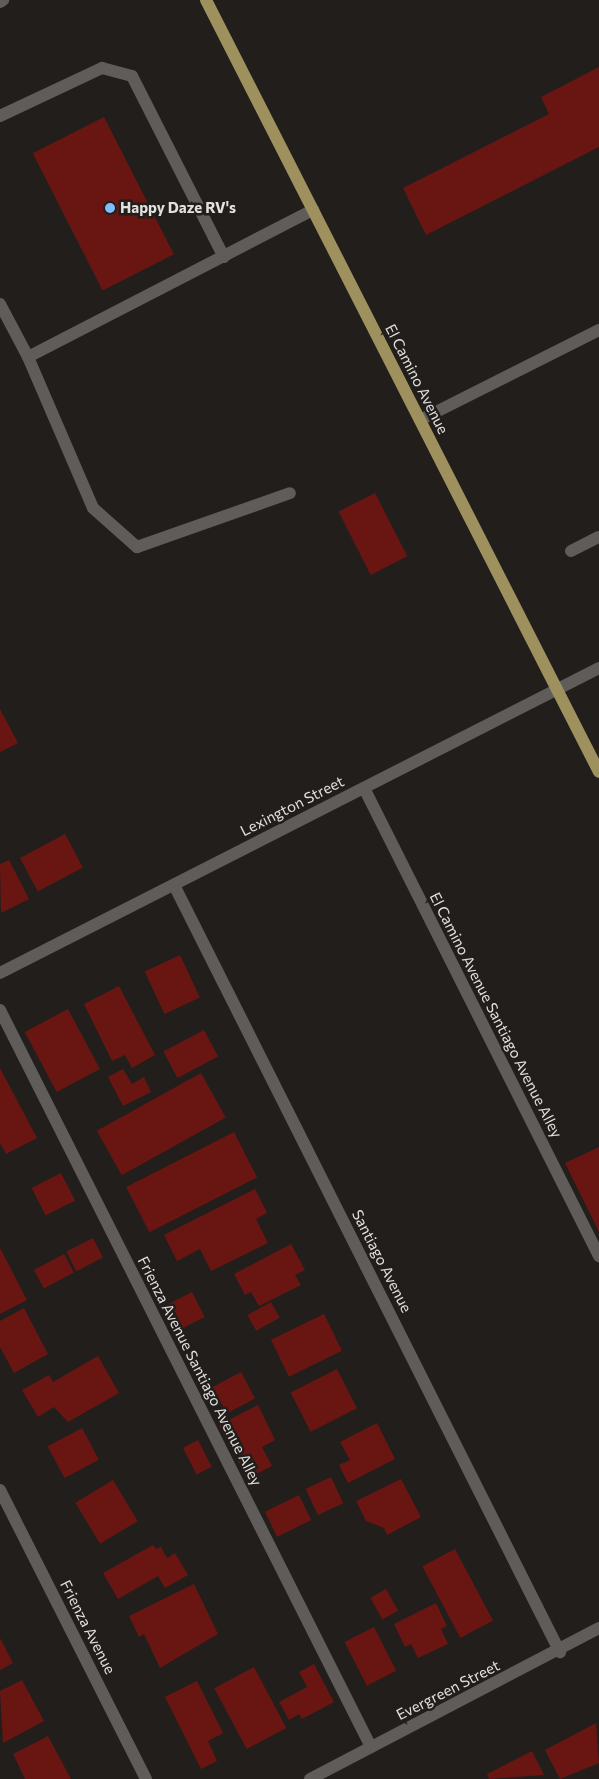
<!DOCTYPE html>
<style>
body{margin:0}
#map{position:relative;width:599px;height:1779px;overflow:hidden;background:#211e1c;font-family:Commissioner,sans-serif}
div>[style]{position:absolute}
.building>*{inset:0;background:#691613;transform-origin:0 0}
.minor>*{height:12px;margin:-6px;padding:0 6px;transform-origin:6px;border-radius:6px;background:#5f5c59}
.major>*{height:12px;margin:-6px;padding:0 6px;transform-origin:6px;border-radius:6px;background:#9e915d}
.dots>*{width:14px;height:14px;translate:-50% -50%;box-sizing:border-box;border:2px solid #211e1c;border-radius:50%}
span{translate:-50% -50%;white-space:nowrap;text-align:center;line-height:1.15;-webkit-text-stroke:5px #211e1c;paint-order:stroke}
.poi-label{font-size:15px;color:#e2e1df;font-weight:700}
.left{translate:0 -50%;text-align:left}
.street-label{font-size:15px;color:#e2e1df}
</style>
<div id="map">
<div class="building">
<div style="clip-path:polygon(599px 67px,599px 147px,426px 235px,403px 188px,549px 114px,541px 97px)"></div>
<div style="left:104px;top:117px;width:154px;height:80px;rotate:63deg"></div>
<div style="left:375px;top:493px;width:71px;height:41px;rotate:63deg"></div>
<div style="clip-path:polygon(0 709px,18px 743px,0 752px)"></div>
<div style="left:65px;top:834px;width:38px;height:51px;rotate:62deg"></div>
<div style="clip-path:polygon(9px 860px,29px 899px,1px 913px,0 864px)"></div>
<div style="left:180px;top:955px;width:47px;height:39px;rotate:65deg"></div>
<div style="clip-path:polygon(119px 986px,155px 1055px,132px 1068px,125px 1055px,112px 1061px,84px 1004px)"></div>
<div style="left:68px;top:1009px;width:68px;height:49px;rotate:62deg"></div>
<div style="left:204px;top:1030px;width:30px;height:46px;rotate:62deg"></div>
<div style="clip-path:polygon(0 1068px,37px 1138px,6px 1154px,0 1143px)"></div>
<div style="clip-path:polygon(123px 1069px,132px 1084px,144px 1077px,151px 1092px,123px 1106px,108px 1077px)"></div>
<div style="left:201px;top:1073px;width:51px;height:119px;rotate:61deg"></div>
<div style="left:234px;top:1132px;width:51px;height:121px;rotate:63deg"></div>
<div style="clip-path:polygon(599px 1147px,599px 1232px,565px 1163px)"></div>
<div style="left:61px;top:1173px;width:31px;height:33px;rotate:63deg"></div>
<div style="clip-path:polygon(255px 1189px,267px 1213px,256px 1219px,268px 1243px,211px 1271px,200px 1249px,177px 1261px,164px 1235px)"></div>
<div style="left:93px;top:1238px;width:22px;height:30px;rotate:63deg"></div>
<div style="clip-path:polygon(291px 1244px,305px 1270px,295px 1275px,301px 1285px,259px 1306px,251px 1292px,245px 1295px,234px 1274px)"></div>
<div style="clip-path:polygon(0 1248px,27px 1300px,0 1314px)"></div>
<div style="left:64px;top:1254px;width:21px;height:34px;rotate:62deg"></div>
<div style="left:192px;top:1292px;width:28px;height:34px;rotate:63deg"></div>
<div style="left:271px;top:1302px;width:18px;height:27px;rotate:61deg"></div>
<div style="clip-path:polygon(24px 1308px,48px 1354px,14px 1373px,0 1347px,0 1321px)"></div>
<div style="left:324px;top:1314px;width:41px;height:59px;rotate:64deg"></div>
<div style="clip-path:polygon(98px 1356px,119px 1393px,68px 1422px,54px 1407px,38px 1417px,22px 1390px,49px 1375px,53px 1382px)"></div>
<div style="left:337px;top:1369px;width:44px;height:52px;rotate:63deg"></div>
<div style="left:241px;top:1372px;width:30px;height:32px;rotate:62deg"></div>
<div style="clip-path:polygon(258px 1405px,275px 1440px,262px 1447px,272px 1466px,247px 1479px,219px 1425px)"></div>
<div style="clip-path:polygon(377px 1423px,395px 1459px,348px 1483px,339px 1465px,350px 1460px,340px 1442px)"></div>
<div style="left:82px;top:1428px;width:36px;height:39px;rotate:62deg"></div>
<div style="left:198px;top:1440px;width:30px;height:17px;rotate:63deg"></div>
<div style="left:331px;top:1477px;width:29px;height:28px;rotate:65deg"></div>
<div style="clip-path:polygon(401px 1479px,421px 1517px,387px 1535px,384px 1528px,366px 1521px,356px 1501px)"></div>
<div style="left:113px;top:1480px;width:48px;height:44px;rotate:59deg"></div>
<div style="left:299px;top:1495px;width:28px;height:38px;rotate:64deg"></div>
<div style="clip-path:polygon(153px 1545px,156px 1549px,161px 1547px,167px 1558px,175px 1553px,188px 1575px,165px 1588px,158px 1576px,118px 1599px,103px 1573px)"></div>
<div style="left:455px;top:1549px;width:81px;height:37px;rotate:62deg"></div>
<div style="clip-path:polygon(194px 1584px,218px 1634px,160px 1668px,144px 1634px,139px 1637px,129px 1616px)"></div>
<div style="left:386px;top:1589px;width:25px;height:18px;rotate:61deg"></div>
<div style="clip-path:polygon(436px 1603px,447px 1626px,441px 1629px,448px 1644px,418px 1658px,411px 1644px,405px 1647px,394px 1624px)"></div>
<div style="left:374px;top:1627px;width:49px;height:33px;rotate:63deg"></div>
<div style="clip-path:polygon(0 1638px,13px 1663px,0 1670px)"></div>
<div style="clip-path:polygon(314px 1664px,334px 1702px,302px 1719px,299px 1714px,289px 1720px,279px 1702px,307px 1687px,299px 1672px)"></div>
<div style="left:254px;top:1667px;width:69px;height:45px;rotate:62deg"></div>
<div style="clip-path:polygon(22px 1680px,44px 1721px,3px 1743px,0 1691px)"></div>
<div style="clip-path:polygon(197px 1681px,223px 1733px,208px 1741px,217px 1761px,201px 1769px,165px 1697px)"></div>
<div style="clip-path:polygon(596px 1723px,599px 1763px,560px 1779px,545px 1750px)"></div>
<div style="clip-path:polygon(48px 1736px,71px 1779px,25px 1779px,13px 1754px)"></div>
<div style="clip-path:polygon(532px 1751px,544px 1775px,489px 1779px,487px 1774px)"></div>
</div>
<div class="minor">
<div style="left:0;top:2px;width:4px;rotate:-34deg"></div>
<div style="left:0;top:116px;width:113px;rotate:-25.2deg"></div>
<div style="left:102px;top:68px;width:31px;rotate:15deg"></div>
<div style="left:132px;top:76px;width:203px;rotate:63.1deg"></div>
<div style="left:0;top:304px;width:60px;rotate:62.2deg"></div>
<div style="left:28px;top:357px;width:321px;rotate:-27.3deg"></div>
<div style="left:28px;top:357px;width:164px;rotate:66.7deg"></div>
<div style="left:93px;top:508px;width:59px;rotate:41.6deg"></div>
<div style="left:137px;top:547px;width:162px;rotate:-19.4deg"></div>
<div style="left:420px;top:420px;width:200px;rotate:-26.7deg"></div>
<div style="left:571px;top:551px;width:31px;rotate:-27deg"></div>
<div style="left:364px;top:788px;width:524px;rotate:63.34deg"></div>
<div style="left:174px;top:885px;width:859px;rotate:63.29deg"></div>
<div style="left:0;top:973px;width:672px;rotate:-26.98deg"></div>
<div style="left:0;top:1010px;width:825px;rotate:63.28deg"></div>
<div style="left:0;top:1490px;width:324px;rotate:63.2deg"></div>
<div style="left:310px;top:1779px;width:326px;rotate:-27.6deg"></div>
</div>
<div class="major">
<div style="left:206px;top:0;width:866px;rotate:63.02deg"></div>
</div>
<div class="dots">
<div style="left:110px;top:208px;background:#80bdfa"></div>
</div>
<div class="poi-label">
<span class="left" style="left:120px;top:208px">Happy Daze RV's</span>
</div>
<div class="street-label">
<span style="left:417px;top:379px;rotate:63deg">El Camino Avenue</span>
<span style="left:292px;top:806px;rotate:-27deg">Lexington Street</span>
<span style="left:496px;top:1015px;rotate:63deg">El Camino Avenue Santiago Avenue Alley</span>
<span style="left:382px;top:1261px;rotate:63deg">Santiago Avenue</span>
<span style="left:200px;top:1371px;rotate:63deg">Frienza Avenue Santiago Avenue Alley</span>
<span style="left:88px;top:1627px;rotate:63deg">Frienza Avenue</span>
<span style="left:448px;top:1690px;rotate:-27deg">Evergreen Street</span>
</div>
</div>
